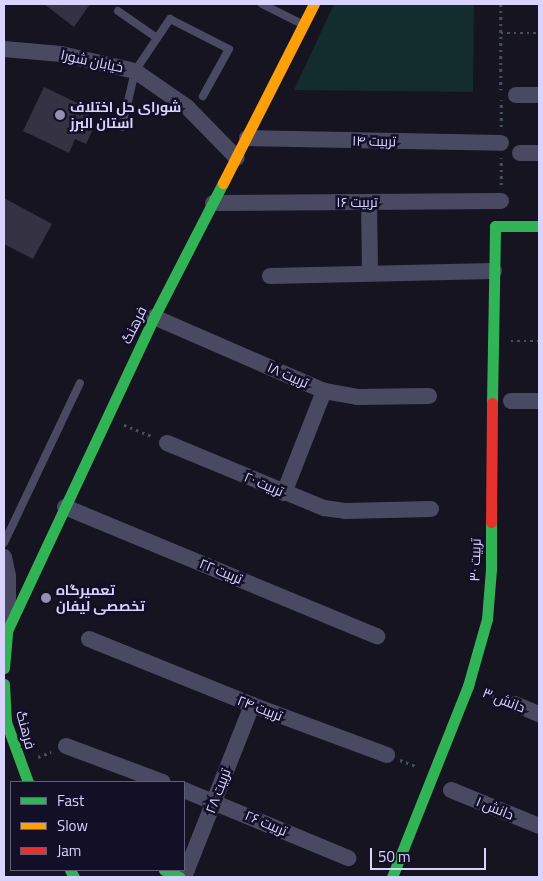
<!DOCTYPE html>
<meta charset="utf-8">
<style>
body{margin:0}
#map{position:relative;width:543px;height:881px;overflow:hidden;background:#161421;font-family:"Titillium Web",Cairo,sans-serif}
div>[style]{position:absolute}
.green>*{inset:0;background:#132c2d}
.building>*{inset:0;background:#343243}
.path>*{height:2.5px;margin-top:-1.25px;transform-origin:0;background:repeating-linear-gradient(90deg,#44505f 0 2.5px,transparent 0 6.5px)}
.lane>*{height:8px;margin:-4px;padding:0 4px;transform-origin:4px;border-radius:4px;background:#4a4962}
.street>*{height:16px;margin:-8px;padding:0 8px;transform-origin:8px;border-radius:8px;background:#4a4962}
.fast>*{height:11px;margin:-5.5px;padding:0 5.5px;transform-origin:5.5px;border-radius:5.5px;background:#30b455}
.slow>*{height:11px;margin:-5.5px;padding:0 5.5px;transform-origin:5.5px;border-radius:5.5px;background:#ff9f0a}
.jam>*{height:11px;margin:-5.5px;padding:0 5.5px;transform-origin:5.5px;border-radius:5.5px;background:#e5322d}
.dots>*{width:14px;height:14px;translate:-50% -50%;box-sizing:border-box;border:2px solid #130f26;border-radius:50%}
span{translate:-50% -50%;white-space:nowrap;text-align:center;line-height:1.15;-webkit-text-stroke:5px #130f26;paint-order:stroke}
.street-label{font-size:14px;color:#d9d4ff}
.poi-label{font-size:14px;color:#d9d4ff;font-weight:700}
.left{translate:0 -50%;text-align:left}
.frame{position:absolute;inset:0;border:5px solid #d9d4ff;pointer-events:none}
.legend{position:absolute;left:10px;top:781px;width:175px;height:90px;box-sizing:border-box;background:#130f26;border:1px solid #625e7d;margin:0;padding:6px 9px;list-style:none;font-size:15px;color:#d9d4ff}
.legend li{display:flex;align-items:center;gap:10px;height:25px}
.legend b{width:25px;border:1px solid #625e7d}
.scale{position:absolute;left:370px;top:848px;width:116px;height:22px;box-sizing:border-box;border:2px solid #d9d4ff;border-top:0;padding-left:6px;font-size:15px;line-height:18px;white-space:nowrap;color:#d9d4ff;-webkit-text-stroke:4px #130f26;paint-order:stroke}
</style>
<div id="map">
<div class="green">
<div style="clip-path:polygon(334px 4px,474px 4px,473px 92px,294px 90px)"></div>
</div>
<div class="building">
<div style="clip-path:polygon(44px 4px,90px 4px,74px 27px)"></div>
<div style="clip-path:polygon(44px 87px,92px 110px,87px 120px,94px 127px,86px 144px,75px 139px,69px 153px,23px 131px)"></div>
<div style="clip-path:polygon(4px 198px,52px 224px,33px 259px,4px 244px)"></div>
</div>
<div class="path">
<div style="left:501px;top:4px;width:86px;rotate:90deg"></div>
<div style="left:501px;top:33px;width:38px"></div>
<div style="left:501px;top:127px;width:27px;rotate:-90deg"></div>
<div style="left:501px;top:185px;width:27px;rotate:-90deg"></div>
<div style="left:511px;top:341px;width:28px"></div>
<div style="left:124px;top:425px;width:32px;rotate:22deg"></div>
<div style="left:486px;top:693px;width:17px;rotate:21deg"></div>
<div style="left:38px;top:757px;width:14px;rotate:-21deg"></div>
<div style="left:400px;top:760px;width:17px;rotate:21deg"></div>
</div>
<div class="lane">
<div style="left:262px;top:4px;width:45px;rotate:26.6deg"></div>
<div style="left:118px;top:11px;width:47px;rotate:34.7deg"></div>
<div style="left:122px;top:127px;width:57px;rotate:-76.9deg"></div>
<div style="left:135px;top:71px;width:63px;rotate:-56.1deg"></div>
<div style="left:170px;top:19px;width:66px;rotate:27deg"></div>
<div style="left:229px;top:49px;width:54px;rotate:119deg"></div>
<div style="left:4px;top:543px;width:177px;rotate:-64.6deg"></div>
</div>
<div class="street">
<div style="left:4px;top:49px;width:57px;rotate:5deg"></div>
<div style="left:61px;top:54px;width:76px;rotate:12.9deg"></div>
<div style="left:135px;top:71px;width:63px;rotate:34.7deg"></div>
<div style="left:187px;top:107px;width:71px;rotate:45.6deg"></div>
<div style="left:516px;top:95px;width:23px"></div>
<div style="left:247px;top:138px;width:254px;rotate:1.1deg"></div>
<div style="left:520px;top:153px;width:19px"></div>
<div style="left:369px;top:202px;width:71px;rotate:89.2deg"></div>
<div style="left:213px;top:203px;width:288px;rotate:-0.4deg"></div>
<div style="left:270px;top:276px;width:224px;rotate:-1.3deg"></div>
<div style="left:154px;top:317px;width:185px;rotate:23.5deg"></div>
<div style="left:324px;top:391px;width:34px;rotate:10deg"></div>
<div style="left:357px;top:397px;width:72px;rotate:-0.8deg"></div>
<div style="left:511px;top:401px;width:28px"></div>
<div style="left:167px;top:443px;width:170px;rotate:22.5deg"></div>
<div style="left:324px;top:508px;width:21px;rotate:8deg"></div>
<div style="left:345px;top:511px;width:86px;rotate:-1.3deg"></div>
<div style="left:284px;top:493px;width:110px;rotate:-68.6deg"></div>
<div style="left:65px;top:507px;width:338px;rotate:22.5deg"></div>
<div style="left:4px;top:557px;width:19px;rotate:78deg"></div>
<div style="left:8px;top:576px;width:46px;rotate:90deg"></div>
<div style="left:89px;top:639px;width:176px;rotate:22deg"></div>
<div style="left:252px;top:705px;width:144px;rotate:20.3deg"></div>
<div style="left:515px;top:704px;width:26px;rotate:23deg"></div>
<div style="left:66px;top:746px;width:103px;rotate:20.4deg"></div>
<div style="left:184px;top:790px;width:178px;rotate:22.5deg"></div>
<div style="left:451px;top:790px;width:95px;rotate:22.2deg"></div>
<div style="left:184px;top:877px;width:185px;rotate:-68.4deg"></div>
</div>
<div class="fast">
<div style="left:492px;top:403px;width:177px;rotate:-89deg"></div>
<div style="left:495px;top:226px;width:44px"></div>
<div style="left:4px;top:668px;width:37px;rotate:-85deg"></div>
<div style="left:7px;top:631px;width:347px;rotate:-64.9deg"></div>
<div style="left:154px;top:317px;width:151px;rotate:-62.8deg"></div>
<div style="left:4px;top:684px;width:38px;rotate:87deg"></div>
<div style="left:6px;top:722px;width:64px;rotate:69.9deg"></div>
<div style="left:70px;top:870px;width:8px;rotate:60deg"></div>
<div style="left:164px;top:870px;width:17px;rotate:24deg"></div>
<div style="left:392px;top:877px;width:206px;rotate:-68.3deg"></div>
<div style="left:468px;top:686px;width:70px;rotate:-74.2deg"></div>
<div style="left:487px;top:619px;width:50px;rotate:-85.4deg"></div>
<div style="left:491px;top:569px;width:47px;rotate:-90deg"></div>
</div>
<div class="slow">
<div style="left:223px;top:183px;width:201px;rotate:-63.1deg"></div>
</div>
<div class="jam">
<div style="left:491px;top:522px;width:119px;rotate:-89.5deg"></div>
</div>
<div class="dots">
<div style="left:60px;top:115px;background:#9591b1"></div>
<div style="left:46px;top:598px;background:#9591b1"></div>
</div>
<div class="street-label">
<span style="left:92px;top:61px;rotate:12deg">خیابان شورا</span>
<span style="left:374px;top:141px;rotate:1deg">تربیت ۱۴</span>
<span style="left:357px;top:202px">تربیت ۱۶</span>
<span style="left:134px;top:325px;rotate:-64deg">فرهنگ</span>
<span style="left:288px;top:375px;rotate:24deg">تربیت ۱۸</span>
<span style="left:264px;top:484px;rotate:23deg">تربیت ۲۰</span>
<span style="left:475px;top:560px;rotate:-88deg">تربیت ۳۰</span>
<span style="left:221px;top:571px;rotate:22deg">تربیت ۲۲</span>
<span style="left:504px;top:700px;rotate:22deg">دانش ۳</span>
<span style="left:260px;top:708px;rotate:21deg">تربیت ۲۴</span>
<span style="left:26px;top:730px;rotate:75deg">فرهنگ</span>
<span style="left:218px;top:791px;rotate:-69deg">تربیت ۲۸</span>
<span style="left:495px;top:808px;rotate:22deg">دانش ۱</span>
<span style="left:266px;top:823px;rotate:23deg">تربیت ۲۶</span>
</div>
<div class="poi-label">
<span class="left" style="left:70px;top:115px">شورای حل اختلاف<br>استان البرز</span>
<span class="left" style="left:56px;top:598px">تعمیرگاه<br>تخصصی لیفان</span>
</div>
<div class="frame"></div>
<ul class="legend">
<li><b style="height:6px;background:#30b455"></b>Fast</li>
<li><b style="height:6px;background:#ff9f0a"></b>Slow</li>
<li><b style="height:6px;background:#e5322d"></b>Jam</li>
</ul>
<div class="scale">50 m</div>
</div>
